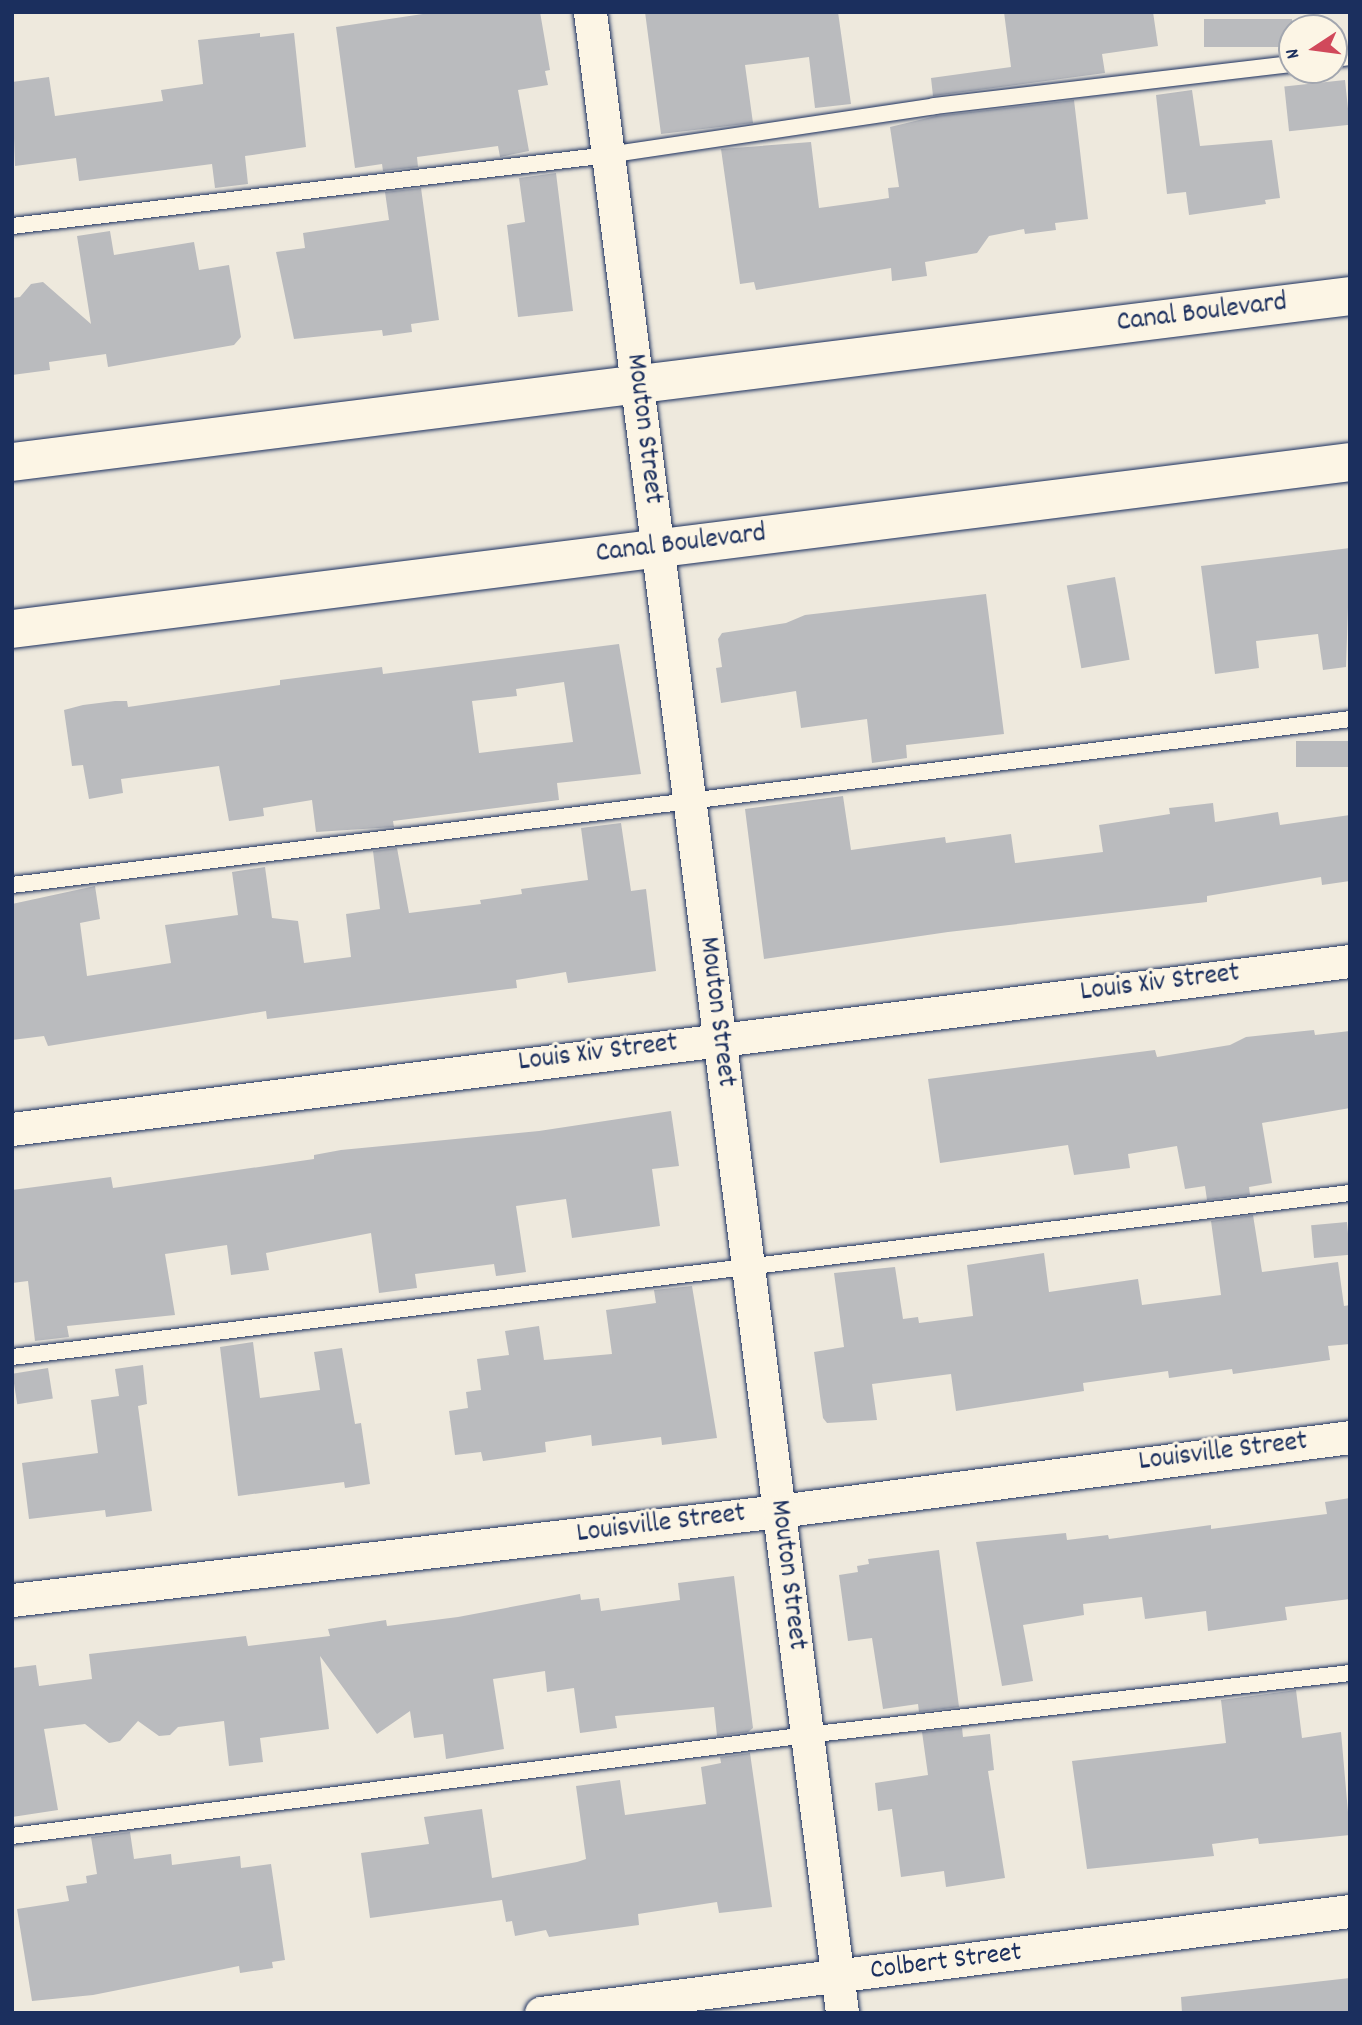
<!DOCTYPE html>
<style>
body{margin:0}
#map{position:relative;width:1362px;height:2025px;overflow:hidden;background:#eee9dd;font-family:Dekko,sans-serif}
div>[style]{position:absolute}
.building>*{inset:0;background:#babbbe;transform-origin:0 0}
.roads{filter:drop-shadow(0 0 2px #1b2f5e) drop-shadow(0 0 2px #1b2f5e)}
.service>*{height:16px;margin:-8px;padding:0 8px;transform-origin:8px;border-radius:8px;background:#fcf5e5}
.minor>*{height:33px;margin:-16.5px;padding:0 16.5px;transform-origin:16.5px;border-radius:16.5px;background:#fcf5e5}
.secondary>*{height:38px;margin:-19px;padding:0 19px;transform-origin:19px;border-radius:19px;background:#fcf5e5}
span{translate:-50% -50%;white-space:nowrap;text-align:center;line-height:1.15;-webkit-text-stroke:6px #fcf5e5;paint-order:stroke}
.street-label{font-size:28px;color:#1b2f5e}
.frame{position:absolute;inset:0;border:14px solid #1b2f5e;pointer-events:none}
.north{position:absolute;left:1278px;top:14px;width:70px;height:70px;box-sizing:border-box;background:#fcf5e5;border:2px solid #a2a6af;border-radius:50%;rotate:257deg;font-size:19px;font-weight:700;line-height:28px;text-align:center;color:#1b2f5e}
.north::after{content:'';display:block;margin:auto;width:24px;height:32px;background:#d1495b;clip-path:polygon(50% 0,100% 100%,50% 72%,0 100%)}
</style>
<div id="map">
<div class="building">
<div style="clip-path:polygon(436px 12px,540px 12px,550px 70px,545px 71px,548px 85px,518px 90px,529px 151px,500px 157px,498px 146px,417px 157px,418px 167px,383px 171px,382px 164px,355px 168px,336px 27px)"></div>
<div style="clip-path:polygon(645px 12px,838px 12px,851px 104px,815px 108px,809px 57px,745px 65px,753px 123px,661px 134px)"></div>
<div style="clip-path:polygon(1004px 12px,1153px 12px,1158px 46px,1102px 54px,1105px 73px,933px 96px,931px 78px,1011px 67px)"></div>
<div style="left:1292px;top:19px;width:28px;height:88px;rotate:90deg"></div>
<div style="clip-path:polygon(260px 33px,260px 37px,294px 33px,306px 147px,245px 156px,248px 184px,215px 188px,212px 164px,79px 181px,76px 158px,15px 166px,12px 82px,49px 77px,55px 116px,163px 101px,161px 90px,203px 84px,198px 40px)"></div>
<div style="left:1345px;top:80px;width:45px;height:61px;rotate:84deg"></div>
<div style="clip-path:polygon(1192px 90px,1200px 146px,1272px 140px,1280px 198px,1265px 200px,1266px 204px,1189px 215px,1186px 192px,1167px 194px,1156px 95px)"></div>
<div style="clip-path:polygon(1074px 100px,1088px 219px,1055px 223px,1056px 230px,1025px 234px,1024px 229px,989px 236px,977px 253px,925px 262px,927px 276px,892px 281px,891px 268px,756px 290px,754px 282px,740px 284px,721px 149px,811px 142px,819px 208px,870px 201px,889px 198px,888px 188px,899px 187px,890px 127px,936px 116px)"></div>
<div style="clip-path:polygon(556px 173px,573px 311px,518px 317px,507px 225px,525px 222px,519px 178px)"></div>
<div style="clip-path:polygon(421px 188px,439px 320px,411px 324px,412px 332px,383px 336px,382px 330px,294px 339px,276px 252px,305px 248px,303px 233px,389px 220px,385px 192px)"></div>
<div style="clip-path:polygon(110px 231px,114px 255px,194px 242px,199px 270px,229px 265px,241px 337px,234px 345px,108px 367px,106px 354px,49px 362px,50px 370px,12px 375px,12px 298px,20px 297px,31px 284px,43px 282px,91px 324px,77px 236px)"></div>
<div style="clip-path:polygon(1350px 548px,1346px 667px,1323px 670px,1318px 634px,1256px 641px,1259px 668px,1215px 674px,1201px 566px)"></div>
<div style="left:1115px;top:577px;width:84px;height:49px;rotate:80deg"></div>
<div style="clip-path:polygon(986px 594px,1004px 734px,906px 745px,907px 758px,872px 763px,867px 719px,801px 728px,796px 691px,721px 703px,716px 668px,722px 667px,718px 639px,722px 633px,786px 623px,805px 615px)"></div>
<div style="clip-path:polygon(evenodd,619px 644px,641px 774px,557px 783px,559px 800px,393px 821px,394px 827px,316px 832px,312px 800px,263px 808px,264px 816px,229px 821px,219px 766px,121px 779px,123px 793px,89px 799px,83px 765px,72px 766px,64px 710px,83px 705px,115px 701px,127px 701px,128px 707px,280px 685px,280px 680px,382px 667px,383px 674px,619px 644px,564px 682px,573px 742px,479px 753px,472px 701px,517px 696px,516px 689px,564px 682px)"></div>
<div style="left:1350px;top:741px;width:26px;height:54px;rotate:90deg"></div>
<div style="clip-path:polygon(843px 796px,851px 850px,945px 837px,946px 843px,1011px 834px,1015px 863px,1103px 852px,1099px 825px,1170px 814px,1169px 808px,1213px 803px,1215px 822px,1278px 812px,1280px 825px,1350px 815px,1350px 881px,1322px 885px,1321px 877px,1207px 896px,1207px 902px,948px 932px,764px 959px,745px 809px)"></div>
<div style="clip-path:polygon(621px 823px,631px 891px,646px 889px,656px 971px,568px 983px,566px 972px,516px 980px,517px 988px,267px 1019px,266px 1011px,48px 1046px,44px 1036px,12px 1040px,12px 904px,95px 886px,100px 919px,80px 923px,87px 976px,171px 963px,165px 925px,238px 915px,232px 872px,265px 867px,272px 918px,298px 921px,304px 963px,351px 957px,346px 914px,380px 909px,373px 851px,397px 848px,409px 913px,481px 904px,480px 900px,522px 894px,521px 889px,588px 880px,581px 828px)"></div>
<div style="clip-path:polygon(1314px 1030px,1315px 1035px,1350px 1031px,1350px 1108px,1262px 1123px,1272px 1183px,1249px 1187px,1250px 1195px,1207px 1200px,1205px 1186px,1185px 1189px,1177px 1146px,1128px 1154px,1130px 1168px,1074px 1175px,1068px 1145px,940px 1163px,928px 1079px,1155px 1050px,1157px 1057px,1230px 1045px,1246px 1037px)"></div>
<div style="clip-path:polygon(671px 1111px,679px 1166px,652px 1169px,660px 1226px,572px 1238px,566px 1199px,516px 1206px,526px 1272px,496px 1276px,494px 1264px,415px 1274px,417px 1288px,379px 1293px,371px 1233px,266px 1253px,269px 1270px,231px 1275px,227px 1245px,165px 1254px,175px 1315px,67px 1326px,69px 1337px,35px 1341px,28px 1281px,12px 1283px,12px 1190px,111px 1177px,113px 1188px,314px 1159px,314px 1155px,341px 1150px,539px 1131px)"></div>
<div style="clip-path:polygon(1253px 1215px,1262px 1272px,1338px 1262px,1344px 1306px,1350px 1305px,1350px 1344px,1328px 1346px,1330px 1360px,1233px 1374px,1232px 1369px,1169px 1378px,1168px 1371px,1083px 1383px,1084px 1391px,956px 1411px,951px 1374px,872px 1384px,877px 1420px,827px 1423px,823px 1418px,814px 1352px,844px 1347px,834px 1273px,895px 1267px,903px 1319px,918px 1317px,919px 1323px,973px 1316px,967px 1265px,1044px 1253px,1049px 1292px,1138px 1279px,1142px 1305px,1221px 1295px,1211px 1221px)"></div>
<div style="left:1347px;top:1222px;width:33px;height:36px;rotate:85deg"></div>
<div style="clip-path:polygon(692px 1286px,717px 1438px,662px 1445px,661px 1437px,592px 1446px,591px 1435px,545px 1442px,546px 1452px,483px 1461px,481px 1452px,455px 1455px,449px 1411px,468px 1408px,466px 1392px,481px 1390px,477px 1359px,509px 1355px,505px 1331px,539px 1326px,544px 1360px,612px 1354px,606px 1310px,656px 1303px,654px 1290px)"></div>
<div style="clip-path:polygon(253px 1342px,260px 1398px,320px 1390px,314px 1352px,342px 1348px,355px 1424px,361px 1423px,370px 1484px,345px 1488px,344px 1482px,238px 1496px,220px 1347px)"></div>
<div style="clip-path:polygon(143px 1365px,147px 1404px,138px 1406px,152px 1511px,106px 1517px,105px 1510px,29px 1519px,22px 1463px,98px 1453px,91px 1400px,119px 1396px,115px 1369px)"></div>
<div style="left:48px;top:1368px;width:31px;height:36px;rotate:81deg"></div>
<div style="clip-path:polygon(1350px 1498px,1350px 1599px,1285px 1607px,1287px 1620px,1208px 1631px,1206px 1611px,1145px 1619px,1142px 1597px,1083px 1604px,1084px 1615px,1023px 1625px,1033px 1681px,1002px 1686px,976px 1542px,1066px 1533px,1067px 1540px,1108px 1535px,1109px 1539px,1211px 1525px,1211px 1529px,1327px 1514px,1325px 1502px)"></div>
<div style="clip-path:polygon(939px 1550px,959px 1707px,919px 1712px,918px 1704px,883px 1709px,872px 1638px,848px 1641px,839px 1575px,858px 1572px,857px 1566px,869px 1564px,868px 1559px)"></div>
<div style="clip-path:polygon(734px 1576px,753px 1728px,748px 1732px,717px 1736px,714px 1707px,615px 1716px,617px 1728px,580px 1733px,574px 1688px,547px 1692px,545px 1671px,493px 1679px,504px 1749px,446px 1759px,443px 1734px,414px 1738px,410px 1711px,377px 1734px,320px 1656px,329px 1729px,260px 1738px,263px 1762px,229px 1766px,224px 1721px,178px 1727px,170px 1735px,159px 1736px,138px 1721px,120px 1741px,109px 1743px,85px 1724px,44px 1729px,58px 1810px,12px 1817px,12px 1668px,36px 1665px,39px 1686px,92px 1679px,89px 1654px,246px 1636px,248px 1646px,330px 1636px,328px 1629px,386px 1620px,387px 1626px,458px 1617px,580px 1594px,581px 1600px,599px 1598px,601px 1611px,680px 1600px,678px 1583px)"></div>
<div style="clip-path:polygon(1296px 1690px,1302px 1738px,1341px 1732px,1350px 1835px,1259px 1844px,1258px 1838px,1212px 1844px,1214px 1856px,1087px 1869px,1072px 1761px,1226px 1743px,1221px 1700px)"></div>
<div style="clip-path:polygon(962px 1728px,963px 1737px,990px 1734px,994px 1770px,988px 1771px,1005px 1878px,946px 1887px,944px 1871px,901px 1877px,892px 1809px,878px 1811px,875px 1783px,928px 1775px,922px 1732px)"></div>
<div style="clip-path:polygon(750px 1753px,772px 1907px,719px 1913px,717px 1902px,638px 1914px,639px 1925px,549px 1937px,546px 1930px,515px 1936px,512px 1921px,506px 1922px,502px 1900px,370px 1918px,361px 1853px,429px 1844px,424px 1817px,482px 1809px,492px 1878px,577px 1862px,586px 1859px,576px 1786px,620px 1780px,625px 1815px,706px 1804px,701px 1767px,721px 1763px,720px 1757px)"></div>
<div style="clip-path:polygon(130px 1832px,134px 1859px,171px 1854px,172px 1865px,240px 1856px,241px 1868px,271px 1864px,285px 1960px,272px 1962px,273px 1968px,240px 1973px,239px 1966px,93px 1995px,32px 2001px,17px 1909px,69px 1901px,66px 1886px,87px 1883px,86px 1876px,97px 1874px,91px 1837px)"></div>
<div style="clip-path:polygon(1350px 1978px,1350px 2013px,1182px 2013px,1181px 1997px)"></div>
</div>
<div class="roads">
<div class="service">
<div style="left:1334px;top:59px;width:16px;rotate:-7deg"></div>
<div style="left:12px;top:226px;width:600px;rotate:-6.79deg"></div>
<div style="left:608px;top:155px;width:330px;rotate:-8.5deg"></div>
<div style="left:934px;top:106px;width:360px;rotate:-6.7deg"></div>
<div style="left:12px;top:885px;width:1348px;rotate:-7.07deg"></div>
<div style="left:12px;top:1357px;width:1348px;rotate:-6.99deg"></div>
<div style="left:12px;top:1836px;width:801px;rotate:-7.24deg"></div>
<div style="left:807px;top:1735px;width:547px;rotate:-6.51deg"></div>
</div>
<div class="minor">
<div style="left:590px;top:12px;width:2017px;rotate:82.82deg"></div>
<div style="left:12px;top:1129px;width:1349px;rotate:-7.16deg"></div>
<div style="left:12px;top:1600px;width:772px;rotate:-6.62deg"></div>
<div style="left:779px;top:1511px;width:576px;rotate:-7.38deg"></div>
<div style="left:541px;top:2013px;width:815px;rotate:-7.19deg"></div>
</div>
<div class="secondary">
<div style="left:12px;top:462px;width:1348px;rotate:-7.07deg"></div>
<div style="left:12px;top:629px;width:1348px;rotate:-7.11deg"></div>
</div>
</div>
<div class="street-label">
<span style="left:1202px;top:314px;rotate:-7deg">Canal Boulevard</span>
<span style="left:643px;top:429px;rotate:83deg">Mouton Street</span>
<span style="left:681px;top:545px;rotate:-7deg">Canal Boulevard</span>
<span style="left:1160px;top:984px;rotate:-7deg">Louis Xiv Street</span>
<span style="left:716px;top:1012px;rotate:83deg">Mouton Street</span>
<span style="left:598px;top:1054px;rotate:-7deg">Louis Xiv Street</span>
<span style="left:1223px;top:1453px;rotate:-7deg">Louisville Street</span>
<span style="left:661px;top:1525px;rotate:-7deg">Louisville Street</span>
<span style="left:787px;top:1575px;rotate:83deg">Mouton Street</span>
<span style="left:946px;top:1963px;rotate:-7deg">Colbert Street</span>
</div>
<div class="frame"></div>
<div class="north">N</div>
</div>
